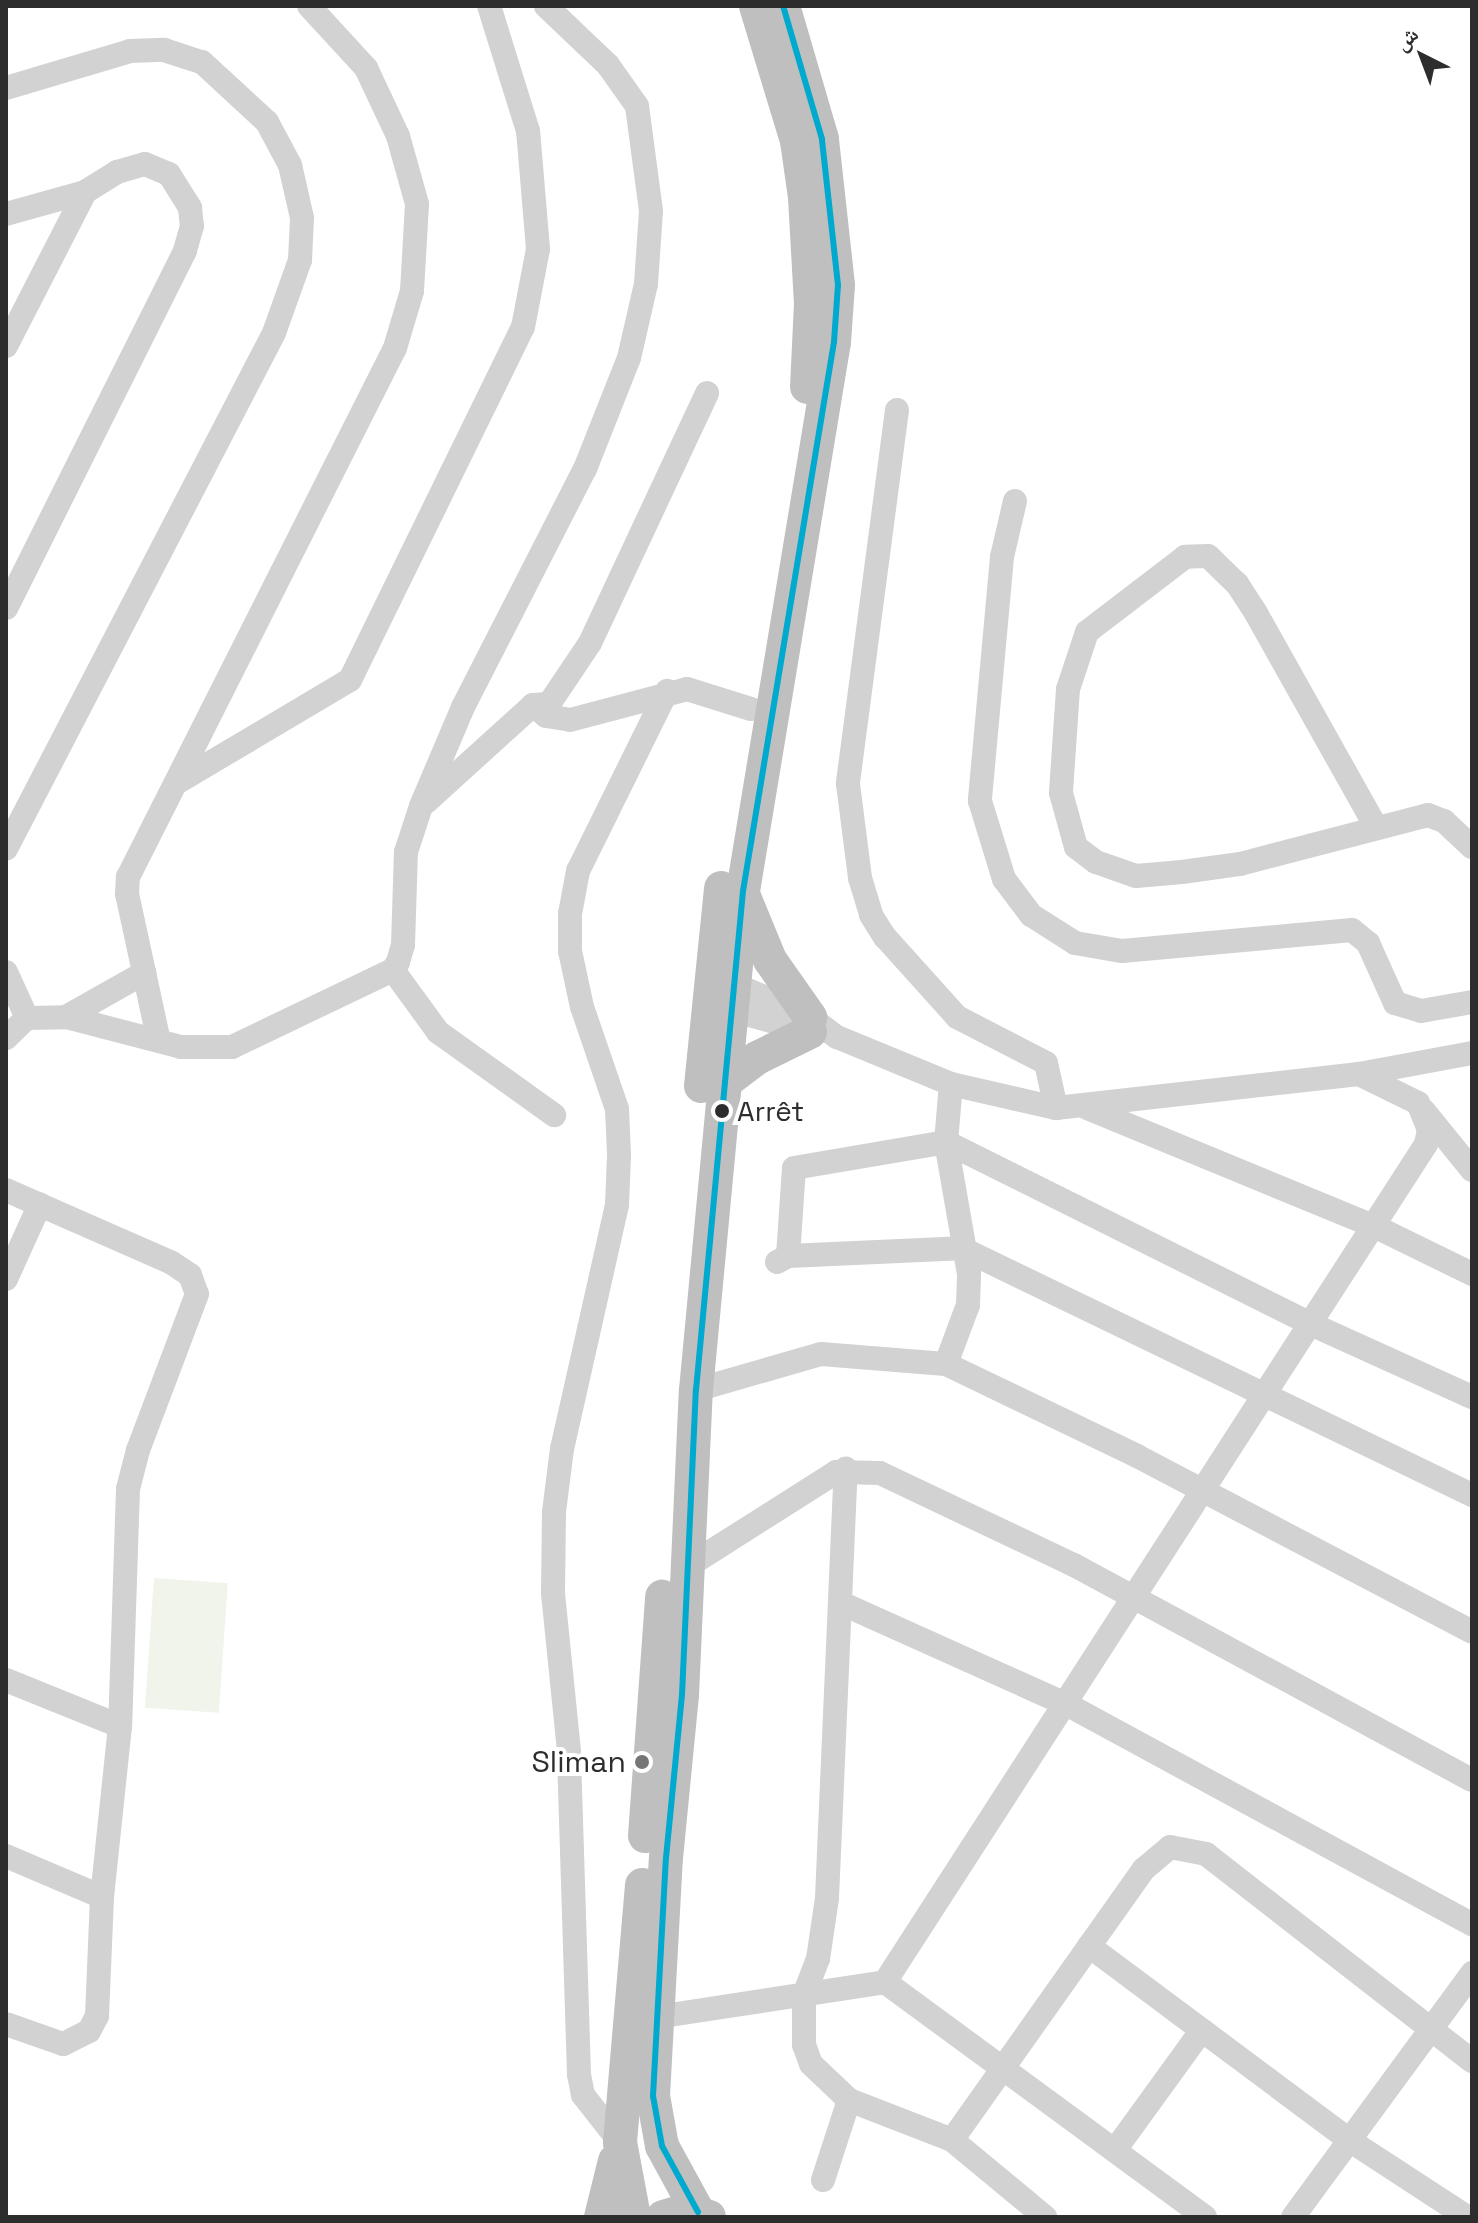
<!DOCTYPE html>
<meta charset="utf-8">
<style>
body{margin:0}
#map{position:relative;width:1478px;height:2223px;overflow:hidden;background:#fff;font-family:"Space Grotesk","Noto Naskh Arabic",sans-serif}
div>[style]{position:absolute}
.green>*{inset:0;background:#f0f4eb;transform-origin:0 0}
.minor>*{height:24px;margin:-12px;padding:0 12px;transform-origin:12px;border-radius:12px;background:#d2d2d2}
.highway>*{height:34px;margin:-17px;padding:0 17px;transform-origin:17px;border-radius:17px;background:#bfbfbf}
.bus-1>*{height:6px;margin:-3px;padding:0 3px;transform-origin:3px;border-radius:3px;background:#00a9ce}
.dots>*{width:22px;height:22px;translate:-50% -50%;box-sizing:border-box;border:4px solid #fff;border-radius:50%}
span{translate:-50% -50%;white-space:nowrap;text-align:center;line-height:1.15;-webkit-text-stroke:8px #fff;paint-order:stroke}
.bus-label{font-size:28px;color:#2d2d2d}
.left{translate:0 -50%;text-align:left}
.poi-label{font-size:30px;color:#2d2d2d}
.right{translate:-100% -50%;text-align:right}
.frame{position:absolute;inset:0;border:8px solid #2d2d2d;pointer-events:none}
.north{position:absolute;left:1382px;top:16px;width:80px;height:80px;-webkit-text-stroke:6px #fff;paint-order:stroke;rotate:318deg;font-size:22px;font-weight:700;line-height:32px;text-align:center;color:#2d2d2d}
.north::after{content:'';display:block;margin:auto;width:28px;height:36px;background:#2d2d2d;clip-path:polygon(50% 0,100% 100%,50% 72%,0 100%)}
</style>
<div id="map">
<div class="green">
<div style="left:154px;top:1578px;width:74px;height:130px;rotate:4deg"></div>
</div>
<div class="minor">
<div style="left:6px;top:88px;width:129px;rotate:-16.6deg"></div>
<div style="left:130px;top:51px;width:34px;rotate:-2deg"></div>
<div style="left:164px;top:50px;width:40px;rotate:18deg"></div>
<div style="left:202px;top:62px;width:88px;rotate:42.7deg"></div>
<div style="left:267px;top:122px;width:49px;rotate:61.9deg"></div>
<div style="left:290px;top:165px;width:54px;rotate:77.2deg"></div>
<div style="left:302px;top:218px;width:42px;rotate:92.7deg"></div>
<div style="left:300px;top:260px;width:77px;rotate:109.6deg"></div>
<div style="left:274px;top:333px;width:581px;rotate:117.45deg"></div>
<div style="left:6px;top:214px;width:82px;rotate:-15.6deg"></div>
<div style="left:85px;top:192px;width:38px;rotate:-32deg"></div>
<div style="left:117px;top:172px;width:29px;rotate:-16deg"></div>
<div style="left:145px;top:164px;width:26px;rotate:23deg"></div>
<div style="left:169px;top:174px;width:40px;rotate:58deg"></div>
<div style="left:190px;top:208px;width:18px;rotate:84deg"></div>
<div style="left:192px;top:226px;width:26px;rotate:106deg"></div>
<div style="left:185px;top:251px;width:399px;rotate:116.6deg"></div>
<div style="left:6px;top:346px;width:173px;rotate:-62.8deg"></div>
<div style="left:897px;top:410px;width:377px;rotate:97.5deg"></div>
<div style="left:848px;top:784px;width:95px;rotate:82.7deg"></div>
<div style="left:860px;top:878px;width:39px;rotate:73deg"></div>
<div style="left:871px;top:915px;width:26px;rotate:58deg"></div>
<div style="left:885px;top:937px;width:108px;rotate:48deg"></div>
<div style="left:957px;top:1017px;width:100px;rotate:27.3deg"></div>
<div style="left:1046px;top:1063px;width:46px;rotate:77.5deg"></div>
<div style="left:1015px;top:501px;width:57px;rotate:103.1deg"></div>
<div style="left:1002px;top:557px;width:245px;rotate:95.2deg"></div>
<div style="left:980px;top:801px;width:82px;rotate:72.9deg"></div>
<div style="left:1004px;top:879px;width:45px;rotate:53.1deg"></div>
<div style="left:1031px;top:915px;width:52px;rotate:32.5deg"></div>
<div style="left:1075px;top:943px;width:48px;rotate:9.7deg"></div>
<div style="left:1122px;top:951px;width:231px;rotate:-5.2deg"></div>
<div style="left:1352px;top:930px;width:21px;rotate:39deg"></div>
<div style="left:1368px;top:943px;width:66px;rotate:65.8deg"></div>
<div style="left:1395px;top:1003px;width:27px;rotate:17deg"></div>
<div style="left:1421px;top:1011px;width:52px;rotate:-10deg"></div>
<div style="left:533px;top:705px;width:17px;rotate:40deg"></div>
<div style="left:546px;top:716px;width:24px;rotate:9deg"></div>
<div style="left:570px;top:720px;width:121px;rotate:-14.8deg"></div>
<div style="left:687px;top:689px;width:67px;rotate:17.4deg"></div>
<div style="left:178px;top:782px;width:200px;rotate:-30.7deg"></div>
<div style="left:350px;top:680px;width:393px;rotate:-63.9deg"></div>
<div style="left:523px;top:327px;width:79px;rotate:-79.1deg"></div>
<div style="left:538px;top:249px;width:118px;rotate:-94.8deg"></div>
<div style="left:528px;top:131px;width:131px;rotate:-107.3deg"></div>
<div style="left:426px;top:802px;width:144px;rotate:-42.2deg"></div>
<div style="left:533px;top:705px;width:16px;rotate:-4deg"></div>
<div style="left:549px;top:704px;width:73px;rotate:-56.1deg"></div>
<div style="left:590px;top:643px;width:276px;rotate:-64.9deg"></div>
<div style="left:1376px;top:827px;width:245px;rotate:-119.3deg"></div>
<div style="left:1256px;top:613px;width:35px;rotate:-123deg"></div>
<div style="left:1237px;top:584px;width:40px;rotate:-136deg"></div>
<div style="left:1208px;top:556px;width:23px;rotate:178deg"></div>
<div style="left:1185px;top:557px;width:123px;rotate:142.6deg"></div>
<div style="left:1087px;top:632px;width:60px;rotate:108.4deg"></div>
<div style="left:1068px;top:689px;width:104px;rotate:93.9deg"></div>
<div style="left:1061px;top:793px;width:56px;rotate:74.5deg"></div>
<div style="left:1076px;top:847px;width:25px;rotate:37deg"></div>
<div style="left:1096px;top:862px;width:42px;rotate:19.3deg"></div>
<div style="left:1136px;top:876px;width:46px;rotate:-5deg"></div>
<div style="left:1182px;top:872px;width:59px;rotate:-7.9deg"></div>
<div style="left:1240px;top:864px;width:194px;rotate:-14.6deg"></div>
<div style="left:1428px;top:815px;width:17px;rotate:21deg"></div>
<div style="left:1444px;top:821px;width:38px;rotate:43deg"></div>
<div style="left:393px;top:970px;width:77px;rotate:54deg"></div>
<div style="left:438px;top:1032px;width:143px;rotate:35.6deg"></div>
<div style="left:6px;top:972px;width:51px;rotate:65.5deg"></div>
<div style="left:720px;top:978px;width:98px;rotate:23.4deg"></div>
<div style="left:810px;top:1017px;width:34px;rotate:37deg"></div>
<div style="left:837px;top:1037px;width:123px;rotate:22.4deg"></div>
<div style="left:951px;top:1084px;width:108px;rotate:12.9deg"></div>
<div style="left:1056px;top:1108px;width:305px;rotate:-6.4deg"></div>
<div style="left:1359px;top:1074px;width:115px;rotate:-10.5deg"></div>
<div style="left:720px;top:1007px;width:98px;rotate:15.3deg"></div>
<div style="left:66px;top:1017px;width:90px;rotate:-29.4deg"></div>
<div style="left:158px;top:1037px;width:146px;rotate:-102.2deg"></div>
<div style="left:127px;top:894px;width:17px;rotate:-87deg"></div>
<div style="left:128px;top:877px;width:593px;rotate:-63.22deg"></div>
<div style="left:395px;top:348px;width:59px;rotate:-73.4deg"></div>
<div style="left:412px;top:291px;width:87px;rotate:-86.7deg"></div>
<div style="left:417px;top:204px;width:71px;rotate:-105.6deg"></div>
<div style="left:398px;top:136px;width:75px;rotate:-115.2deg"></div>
<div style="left:366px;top:68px;width:84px;rotate:-132.6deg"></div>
<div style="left:6px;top:1038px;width:29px;rotate:-44deg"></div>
<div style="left:27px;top:1018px;width:39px;rotate:-1deg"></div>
<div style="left:66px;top:1017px;width:119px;rotate:14.6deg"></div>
<div style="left:181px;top:1047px;width:51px"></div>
<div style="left:232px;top:1047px;width:178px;rotate:-25.6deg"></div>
<div style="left:393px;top:970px;width:9px;rotate:-58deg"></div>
<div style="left:398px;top:962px;width:18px;rotate:-74deg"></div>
<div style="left:403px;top:945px;width:93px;rotate:-88.2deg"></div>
<div style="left:406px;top:852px;width:48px;rotate:-71.9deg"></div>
<div style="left:421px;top:806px;width:108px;rotate:-67deg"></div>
<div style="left:463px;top:707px;width:267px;rotate:-62.9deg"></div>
<div style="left:585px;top:469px;width:119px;rotate:-68.4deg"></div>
<div style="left:629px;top:358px;width:76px;rotate:-77.1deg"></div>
<div style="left:646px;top:284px;width:73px;rotate:-86.1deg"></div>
<div style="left:651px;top:211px;width:106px;rotate:-97.6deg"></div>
<div style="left:637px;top:106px;width:50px;rotate:-125.3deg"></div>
<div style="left:608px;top:65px;width:86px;rotate:-136.4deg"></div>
<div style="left:1087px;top:1108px;width:313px;rotate:22.4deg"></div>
<div style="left:1376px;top:1227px;width:107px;rotate:26.1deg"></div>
<div style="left:1424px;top:1111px;width:76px;rotate:50.9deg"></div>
<div style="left:6px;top:1190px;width:181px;rotate:23.7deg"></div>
<div style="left:172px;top:1263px;width:22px;rotate:34deg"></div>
<div style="left:190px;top:1275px;width:20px;rotate:70deg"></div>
<div style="left:197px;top:1294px;width:167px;rotate:110.7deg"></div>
<div style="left:138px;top:1450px;width:40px;rotate:104.4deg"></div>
<div style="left:128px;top:1489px;width:237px;rotate:91.9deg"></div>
<div style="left:120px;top:1726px;width:172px;rotate:96deg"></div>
<div style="left:102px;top:1897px;width:119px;rotate:92.4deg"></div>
<div style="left:97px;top:2016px;width:17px;rotate:118deg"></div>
<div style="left:89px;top:2031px;width:29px;rotate:153deg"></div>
<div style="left:63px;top:2044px;width:60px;rotate:-160.7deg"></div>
<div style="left:788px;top:1256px;width:88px;rotate:-86.1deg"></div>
<div style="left:794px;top:1168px;width:154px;rotate:-9.7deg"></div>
<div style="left:946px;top:1142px;width:410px;rotate:26.5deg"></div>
<div style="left:1313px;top:1325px;width:175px;rotate:24.4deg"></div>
<div style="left:777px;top:1262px;width:13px;rotate:-29deg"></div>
<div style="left:788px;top:1256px;width:173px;rotate:-2.6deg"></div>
<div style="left:961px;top:1248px;width:568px;rotate:25.8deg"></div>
<div style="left:6px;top:1279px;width:82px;rotate:-65.6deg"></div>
<div style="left:946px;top:1364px;width:63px;rotate:-69.6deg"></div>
<div style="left:968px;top:1305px;width:31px;rotate:-88deg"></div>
<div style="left:969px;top:1274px;width:134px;rotate:-99.9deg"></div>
<div style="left:946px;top:1142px;width:58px;rotate:-85.1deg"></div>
<div style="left:696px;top:1390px;width:130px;rotate:-16.1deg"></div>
<div style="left:821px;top:1354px;width:125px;rotate:4.6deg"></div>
<div style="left:946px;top:1364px;width:212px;rotate:25.7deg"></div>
<div style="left:1137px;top:1456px;width:378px;rotate:27.7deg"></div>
<div style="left:685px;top:1568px;width:179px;rotate:-32.4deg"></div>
<div style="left:836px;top:1472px;width:44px;rotate:1.3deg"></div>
<div style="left:880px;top:1473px;width:215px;rotate:25.4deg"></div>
<div style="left:1074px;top:1565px;width:452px;rotate:28.4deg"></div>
<div style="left:843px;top:1604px;width:247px;rotate:24.2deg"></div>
<div style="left:1068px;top:1705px;width:460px;rotate:28.5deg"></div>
<div style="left:6px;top:1680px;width:123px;rotate:22deg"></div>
<div style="left:6px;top:1856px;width:104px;rotate:23.1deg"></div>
<div style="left:1089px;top:1946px;width:324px;rotate:36.7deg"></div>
<div style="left:1349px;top:2140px;width:141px;rotate:33.1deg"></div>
<div style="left:885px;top:1982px;width:397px;rotate:36.3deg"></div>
<div style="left:657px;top:2017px;width:231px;rotate:-8.7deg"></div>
<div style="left:885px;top:1982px;width:997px;rotate:-57.15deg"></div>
<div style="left:1426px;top:1144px;width:14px;rotate:-78deg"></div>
<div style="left:1429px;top:1130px;width:29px;rotate:-112deg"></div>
<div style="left:1418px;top:1103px;width:66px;rotate:-153.8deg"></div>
<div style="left:849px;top:2100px;width:110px;rotate:21.2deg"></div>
<div style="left:952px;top:2140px;width:121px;rotate:39.6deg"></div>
<div style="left:952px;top:2140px;width:332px;rotate:-54.7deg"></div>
<div style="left:1144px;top:1869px;width:34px;rotate:-40deg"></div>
<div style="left:1170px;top:1847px;width:37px;rotate:11deg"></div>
<div style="left:1206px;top:1854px;width:337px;rotate:37.9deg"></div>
<div style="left:620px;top:2142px;width:60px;rotate:-128.2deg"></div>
<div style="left:583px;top:2095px;width:21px;rotate:-101deg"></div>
<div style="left:579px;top:2074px;width:323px;rotate:-91.8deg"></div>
<div style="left:569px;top:1751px;width:159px;rotate:-95.8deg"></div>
<div style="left:553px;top:1593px;width:81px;rotate:-89.3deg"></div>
<div style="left:554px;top:1512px;width:64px;rotate:-82.8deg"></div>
<div style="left:562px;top:1449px;width:250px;rotate:-77.3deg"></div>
<div style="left:617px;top:1205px;width:50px;rotate:-87.7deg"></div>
<div style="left:619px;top:1155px;width:46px;rotate:-92.5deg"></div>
<div style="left:617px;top:1109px;width:108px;rotate:-108.9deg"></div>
<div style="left:582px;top:1007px;width:57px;rotate:-102.1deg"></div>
<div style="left:570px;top:951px;width:37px;rotate:-90deg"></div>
<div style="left:570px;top:914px;width:44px;rotate:-79.5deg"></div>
<div style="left:578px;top:871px;width:201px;rotate:-63.7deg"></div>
<div style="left:1115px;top:2150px;width:148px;rotate:-54.1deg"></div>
<div style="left:823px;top:2180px;width:84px;rotate:-72deg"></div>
<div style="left:849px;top:2100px;width:52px;rotate:-136.5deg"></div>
<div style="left:811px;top:2064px;width:20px;rotate:-110deg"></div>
<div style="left:804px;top:2045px;width:50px;rotate:-90deg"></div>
<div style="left:804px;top:1995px;width:39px;rotate:-69deg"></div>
<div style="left:818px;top:1959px;width:62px;rotate:-81.6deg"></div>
<div style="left:827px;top:1898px;width:430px;rotate:-87.5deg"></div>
<div style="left:1293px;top:2217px;width:303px;rotate:-53.7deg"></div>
</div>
<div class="highway">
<div style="left:756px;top:6px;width:141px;rotate:73.1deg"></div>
<div style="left:797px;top:141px;width:57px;rotate:81.9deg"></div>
<div style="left:805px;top:197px;width:106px;rotate:86.8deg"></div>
<div style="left:811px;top:303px;width:84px;rotate:92.7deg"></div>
<div style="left:745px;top:899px;width:66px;rotate:67.7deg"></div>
<div style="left:770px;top:960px;width:70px;rotate:54.9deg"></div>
<div style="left:724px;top:1083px;width:41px;rotate:-37.1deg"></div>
<div style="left:757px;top:1058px;width:59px;rotate:-26.1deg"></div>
<div style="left:701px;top:1086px;width:199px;rotate:-84.2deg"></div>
<div style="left:645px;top:1836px;width:240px;rotate:-85.9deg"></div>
<div style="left:698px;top:2212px;width:75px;rotate:-118.6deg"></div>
<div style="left:662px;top:2146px;width:51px;rotate:-100.2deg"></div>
<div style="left:653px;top:2096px;width:238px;rotate:-86.9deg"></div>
<div style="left:666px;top:1858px;width:164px;rotate:-84.4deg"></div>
<div style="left:682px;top:1695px;width:305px;rotate:-87.4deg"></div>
<div style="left:696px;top:1390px;width:501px;rotate:-84.62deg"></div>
<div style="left:743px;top:891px;width:556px;rotate:-80.59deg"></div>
<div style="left:834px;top:342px;width:57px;rotate:-86deg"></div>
<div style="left:838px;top:285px;width:147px;rotate:-96.3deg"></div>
<div style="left:822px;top:139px;width:139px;rotate:-106.3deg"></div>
<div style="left:601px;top:2217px;width:58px;rotate:-76deg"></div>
<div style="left:634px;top:2217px;width:76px;rotate:-100.6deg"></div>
<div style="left:620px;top:2142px;width:258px;rotate:-85.1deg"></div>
<div style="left:663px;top:2217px;width:26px;rotate:-16deg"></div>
<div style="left:688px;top:2210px;width:22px;rotate:18deg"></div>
</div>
<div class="bus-1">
<div style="left:698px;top:2212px;width:75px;rotate:-118.6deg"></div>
<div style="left:662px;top:2146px;width:51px;rotate:-100.2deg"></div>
<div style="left:653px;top:2096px;width:238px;rotate:-86.9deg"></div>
<div style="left:666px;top:1858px;width:164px;rotate:-84.4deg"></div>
<div style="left:682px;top:1695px;width:305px;rotate:-87.4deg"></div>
<div style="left:696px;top:1390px;width:501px;rotate:-84.62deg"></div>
<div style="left:743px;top:891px;width:556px;rotate:-80.59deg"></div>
<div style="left:834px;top:342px;width:57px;rotate:-86deg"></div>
<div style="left:838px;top:285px;width:147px;rotate:-96.3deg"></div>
<div style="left:822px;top:139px;width:139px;rotate:-106.3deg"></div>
</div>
<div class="dots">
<div style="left:722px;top:1111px;background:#2d2d2d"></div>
<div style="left:642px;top:1762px;background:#767676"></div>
</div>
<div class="bus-label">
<span class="left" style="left:737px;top:1111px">Arrêt</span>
</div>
<div class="poi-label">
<span class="right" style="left:626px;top:1762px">Sliman</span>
</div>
<div class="frame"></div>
<div class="north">ش</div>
</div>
